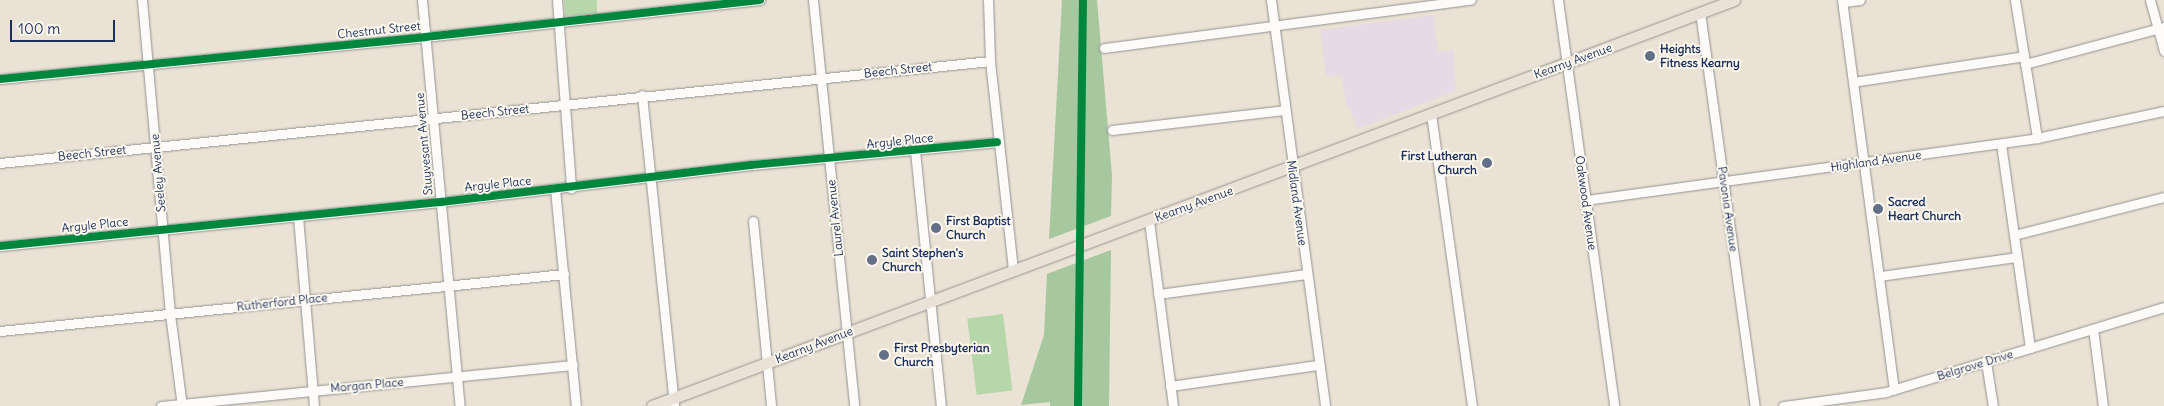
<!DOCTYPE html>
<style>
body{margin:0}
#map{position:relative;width:2164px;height:406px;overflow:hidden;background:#eae2d4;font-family:Delius,sans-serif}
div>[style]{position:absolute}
.built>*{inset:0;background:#e7dae4}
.green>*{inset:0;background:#b6d7aa;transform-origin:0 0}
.forest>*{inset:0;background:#a7c79f}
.roads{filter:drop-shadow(0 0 1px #939293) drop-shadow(0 0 1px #939293)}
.minor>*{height:9px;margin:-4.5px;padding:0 4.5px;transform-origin:4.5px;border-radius:4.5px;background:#fcfbf9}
.major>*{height:11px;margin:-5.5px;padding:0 5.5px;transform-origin:5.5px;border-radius:5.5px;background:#ebe2d7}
.cycleway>*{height:8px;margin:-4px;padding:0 4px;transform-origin:4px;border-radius:4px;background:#00873e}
.dots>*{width:14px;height:14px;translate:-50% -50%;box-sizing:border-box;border:2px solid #fbf7ec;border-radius:50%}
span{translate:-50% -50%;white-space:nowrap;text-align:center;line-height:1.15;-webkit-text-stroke:4px #fbf7ec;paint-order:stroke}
.street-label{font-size:12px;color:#1b2f5e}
.poi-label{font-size:12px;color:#1b2f5e;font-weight:700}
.left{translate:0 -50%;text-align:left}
.right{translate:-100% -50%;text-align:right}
.scale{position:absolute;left:10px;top:20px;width:105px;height:22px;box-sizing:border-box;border:2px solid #1b2f5e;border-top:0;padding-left:6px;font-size:15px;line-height:18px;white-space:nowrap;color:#1b2f5e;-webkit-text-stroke:4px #fbf7ec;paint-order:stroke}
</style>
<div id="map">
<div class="built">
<div style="clip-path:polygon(1433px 15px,1438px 52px,1453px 50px,1456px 91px,1357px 129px,1351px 111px,1346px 104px,1342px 76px,1326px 76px,1320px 30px)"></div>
</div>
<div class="green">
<div style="clip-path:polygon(564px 0,597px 0,597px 13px,565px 16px)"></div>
<div style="left:1003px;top:314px;width:77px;height:36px;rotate:83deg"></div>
</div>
<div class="forest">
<div style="clip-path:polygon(1062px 0,1097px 0,1112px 176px,1111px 216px,1049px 239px)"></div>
<div style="clip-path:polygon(1111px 250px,1109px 406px,1050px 406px,1050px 402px,1021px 405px,1044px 335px,1047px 274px)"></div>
</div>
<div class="roads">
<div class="minor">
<div style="left:142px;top:0;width:315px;rotate:84.9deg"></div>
<div style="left:170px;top:314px;width:93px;rotate:82.6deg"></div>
<div style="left:422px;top:0;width:408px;rotate:84.7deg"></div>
<div style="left:557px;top:0;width:189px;rotate:85.7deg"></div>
<div style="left:813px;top:0;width:408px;rotate:84.2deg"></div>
<div style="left:988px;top:0;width:61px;rotate:88.1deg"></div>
<div style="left:990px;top:61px;width:210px;rotate:83.7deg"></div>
<div style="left:1271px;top:0;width:410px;rotate:82.4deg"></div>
<div style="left:1558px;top:0;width:410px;rotate:82.1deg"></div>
<div style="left:1842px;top:0;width:393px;rotate:82.4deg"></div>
<div style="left:2015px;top:0;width:140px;rotate:80.9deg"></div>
<div style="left:2150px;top:0;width:53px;rotate:74.6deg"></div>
<div style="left:1843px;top:2px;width:17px;rotate:-7deg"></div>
<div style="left:1700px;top:12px;width:398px;rotate:82.1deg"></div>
<div style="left:1104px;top:48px;width:370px;rotate:-7.5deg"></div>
<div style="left:2025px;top:64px;width:144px;rotate:-14.9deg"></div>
<div style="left:0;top:79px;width:427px;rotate:-5.6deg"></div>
<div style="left:425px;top:37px;width:337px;rotate:-6.3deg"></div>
<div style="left:1853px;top:82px;width:173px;rotate:-8.6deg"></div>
<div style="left:642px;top:95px;width:313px;rotate:84.1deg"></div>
<div style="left:1431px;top:114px;width:295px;rotate:82deg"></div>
<div style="left:1112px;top:130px;width:173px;rotate:-6.6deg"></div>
<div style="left:2001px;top:144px;width:206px;rotate:81.9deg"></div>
<div style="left:915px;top:151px;width:256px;rotate:84.2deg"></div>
<div style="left:0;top:163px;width:995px;rotate:-5.88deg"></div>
<div style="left:555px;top:189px;width:218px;rotate:84.5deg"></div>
<div style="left:1586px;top:200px;width:455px;rotate:-7.8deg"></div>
<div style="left:2037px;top:138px;width:130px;rotate:-12deg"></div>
<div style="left:298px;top:216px;width:191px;rotate:85.2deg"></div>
<div style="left:753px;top:221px;width:186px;rotate:84.4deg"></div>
<div style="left:1149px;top:221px;width:187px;rotate:82.6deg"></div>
<div style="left:2014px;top:235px;width:155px;rotate:-14.2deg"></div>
<div style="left:0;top:246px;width:443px;rotate:-5.7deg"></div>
<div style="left:441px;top:202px;width:312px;rotate:-6.8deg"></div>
<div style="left:751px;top:165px;width:247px;rotate:-5.3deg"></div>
<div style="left:1880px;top:276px;width:138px;rotate:-7.9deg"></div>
<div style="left:1158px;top:294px;width:149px;rotate:-7.7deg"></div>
<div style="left:2093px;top:329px;width:78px;rotate:82.6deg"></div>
<div style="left:0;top:331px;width:567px;rotate:-5.77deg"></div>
<div style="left:1986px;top:362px;width:45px;rotate:81deg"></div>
<div style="left:1170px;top:386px;width:149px;rotate:-8.1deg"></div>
<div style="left:161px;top:406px;width:414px;rotate:-5.7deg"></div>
<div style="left:1783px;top:406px;width:104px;rotate:-7.7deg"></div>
<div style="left:1886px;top:392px;width:291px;rotate:-17deg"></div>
</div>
<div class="major">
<div style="left:652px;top:406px;width:1156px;rotate:-20.57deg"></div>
</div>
</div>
<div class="cycleway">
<div style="left:0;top:79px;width:427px;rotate:-5.6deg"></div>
<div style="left:425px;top:37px;width:337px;rotate:-6.3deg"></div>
<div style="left:0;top:246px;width:443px;rotate:-5.7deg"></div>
<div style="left:441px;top:202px;width:312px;rotate:-6.8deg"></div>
<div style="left:751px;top:165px;width:247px;rotate:-5.3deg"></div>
<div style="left:1078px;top:406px;width:406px;rotate:-89.3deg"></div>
</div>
<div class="dots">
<div style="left:1650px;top:56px;background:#636e87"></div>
<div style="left:1487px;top:163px;background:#636e87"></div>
<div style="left:1878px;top:209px;background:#636e87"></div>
<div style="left:936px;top:228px;background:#636e87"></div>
<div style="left:872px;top:260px;background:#636e87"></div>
<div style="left:884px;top:355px;background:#636e87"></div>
</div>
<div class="street-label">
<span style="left:379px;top:30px;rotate:-6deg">Chestnut Street</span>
<span style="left:1573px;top:61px;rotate:-20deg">Kearny Avenue</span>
<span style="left:898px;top:70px;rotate:-6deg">Beech Street</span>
<span style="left:495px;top:112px;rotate:-6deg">Beech Street</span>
<span style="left:900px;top:141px;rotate:-6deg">Argyle Place</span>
<span style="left:424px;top:144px;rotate:-95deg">Stuyvesant Avenue</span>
<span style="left:92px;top:153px;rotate:-6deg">Beech Street</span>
<span style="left:1876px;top:161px;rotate:-8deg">Highland Avenue</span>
<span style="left:158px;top:173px;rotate:-95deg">Seeley Avenue</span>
<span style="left:498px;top:184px;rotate:-6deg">Argyle Place</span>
<span style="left:1297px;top:203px;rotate:82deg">Midland Avenue</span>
<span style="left:1586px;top:203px;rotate:82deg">Oakwood Avenue</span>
<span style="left:1194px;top:204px;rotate:-20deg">Kearny Avenue</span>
<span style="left:1728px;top:209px;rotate:82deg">Pavonia Avenue</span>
<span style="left:835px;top:218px;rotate:-96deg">Laurel Avenue</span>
<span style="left:95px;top:225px;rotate:-6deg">Argyle Place</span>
<span style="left:282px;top:302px;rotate:-6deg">Rutherford Place</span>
<span style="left:814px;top:345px;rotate:-21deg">Kearny Avenue</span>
<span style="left:1975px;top:365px;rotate:-17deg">Belgrove Drive</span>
<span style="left:367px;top:385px;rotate:-5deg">Morgan Place</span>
</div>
<div class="poi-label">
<span class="left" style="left:1660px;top:56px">Heights<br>Fitness Kearny</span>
<span class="right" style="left:1477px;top:163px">First Lutheran<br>Church</span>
<span class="left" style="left:1888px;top:209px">Sacred<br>Heart Church</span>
<span class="left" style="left:946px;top:228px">First Baptist<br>Church</span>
<span class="left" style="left:882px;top:260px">Saint Stephen's<br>Church</span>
<span class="left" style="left:894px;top:355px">First Presbyterian<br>Church</span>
</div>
<div class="scale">100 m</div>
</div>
